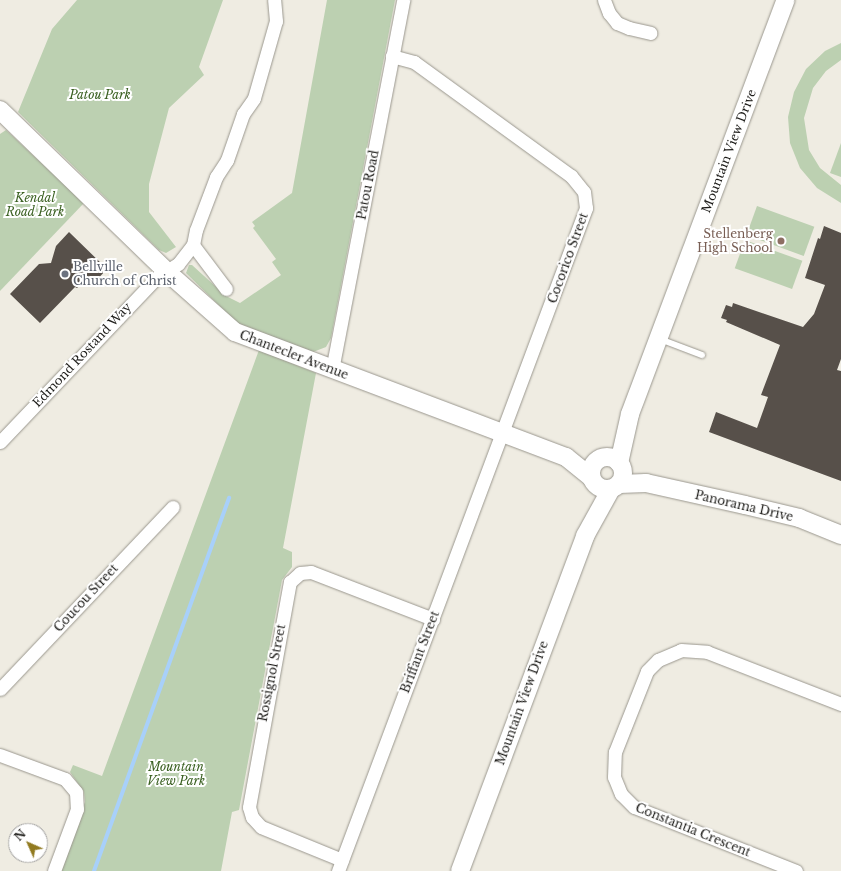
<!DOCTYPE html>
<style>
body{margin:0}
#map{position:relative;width:841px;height:871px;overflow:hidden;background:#efece2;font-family:"Libre Baskerville",serif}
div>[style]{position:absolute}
.green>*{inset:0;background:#bcd0b1;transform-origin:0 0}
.stream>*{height:4px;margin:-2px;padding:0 2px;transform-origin:2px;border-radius:2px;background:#a8d0fa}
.building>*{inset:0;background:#57504a}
.roads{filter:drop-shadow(0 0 1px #9a978e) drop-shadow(0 0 1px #9a978e)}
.lane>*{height:6px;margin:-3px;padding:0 3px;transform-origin:3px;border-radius:3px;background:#fff}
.street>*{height:13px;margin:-6.5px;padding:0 6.5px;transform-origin:6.5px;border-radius:6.5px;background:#fff}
.secondary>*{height:18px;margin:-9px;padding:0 9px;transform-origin:9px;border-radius:9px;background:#fff}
.secondary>.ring{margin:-9px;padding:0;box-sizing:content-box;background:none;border:18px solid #fff;border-radius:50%}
.dots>*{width:11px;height:11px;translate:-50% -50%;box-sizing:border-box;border:2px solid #fff;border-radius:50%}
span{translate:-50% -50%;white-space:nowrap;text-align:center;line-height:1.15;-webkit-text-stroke:4px #fff;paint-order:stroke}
.park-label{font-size:12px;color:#3a6021;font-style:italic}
.street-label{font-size:12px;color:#1d1c19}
.education-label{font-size:12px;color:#785e54}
.right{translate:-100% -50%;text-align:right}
.worship-label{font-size:12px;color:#5b616d}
.left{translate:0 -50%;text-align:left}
.north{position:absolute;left:8px;top:823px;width:40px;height:40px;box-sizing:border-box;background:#fff;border:1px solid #a5a4a3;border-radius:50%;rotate:315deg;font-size:11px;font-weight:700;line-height:16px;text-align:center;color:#1d1c19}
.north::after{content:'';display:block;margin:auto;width:14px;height:18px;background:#917a20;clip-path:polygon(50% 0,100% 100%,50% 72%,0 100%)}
</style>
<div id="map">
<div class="green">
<div style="clip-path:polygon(77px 0,223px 0,199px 67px,204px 75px,169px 108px,149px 184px,149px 212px,176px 247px,166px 253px,159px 250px,18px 112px,52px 29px)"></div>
<div style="clip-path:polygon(327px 0,395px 0,331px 338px,326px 347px,313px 352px,237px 323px,186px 273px,189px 265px,192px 265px,226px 296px,240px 303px,281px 275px,272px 262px,276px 259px,253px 228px,255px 226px,252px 222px,292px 193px)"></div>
<div style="clip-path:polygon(841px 43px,841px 60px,826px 71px,813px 88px,804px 118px,809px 150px,820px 168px,841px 185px,841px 203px,817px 188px,800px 168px,790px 143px,788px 117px,794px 92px,806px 69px,825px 51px)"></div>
<div style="clip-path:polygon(6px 130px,84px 203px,0 291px,0 134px)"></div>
<div style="clip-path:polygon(841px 143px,841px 177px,830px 173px)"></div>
<div style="left:757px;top:206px;width:61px;height:31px;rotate:20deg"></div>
<div style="left:745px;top:240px;width:61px;height:30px;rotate:20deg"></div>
<div style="clip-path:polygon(259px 350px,316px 373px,283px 548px,292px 552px,292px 567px,282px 580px,239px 810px,232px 812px,221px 871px,61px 871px,85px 802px,84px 792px,70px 772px,73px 765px,102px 776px)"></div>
</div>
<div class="stream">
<div style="left:94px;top:871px;width:397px;rotate:-70.1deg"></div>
</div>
<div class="building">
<div style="clip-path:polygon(824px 226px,841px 233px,841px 359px,837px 370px,841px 371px,841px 481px,709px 432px,716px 412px,757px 428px,768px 397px,761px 395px,780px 345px,726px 322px,727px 320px,721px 318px,726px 305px,732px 307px,733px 303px,803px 327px,814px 314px,825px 285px,805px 278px,818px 238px,820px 239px)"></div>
<div style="clip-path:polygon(69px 232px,107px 269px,91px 286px,85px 280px,77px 288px,75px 287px,40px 323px,10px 294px,39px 264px,51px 263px,56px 246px)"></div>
</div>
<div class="roads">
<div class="lane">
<div style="left:660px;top:339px;width:45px;rotate:20.9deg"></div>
</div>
<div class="street">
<div style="left:604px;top:0;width:14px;rotate:69deg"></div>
<div style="left:609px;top:13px;width:13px;rotate:51deg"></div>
<div style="left:617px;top:23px;width:13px;rotate:23deg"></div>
<div style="left:629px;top:28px;width:22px;rotate:13deg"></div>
<div style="left:193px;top:245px;width:55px;rotate:53.1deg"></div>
<div style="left:332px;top:370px;width:377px;rotate:-79.1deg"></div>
<div style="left:0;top:442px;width:228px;rotate:-46.4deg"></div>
<div style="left:157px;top:277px;width:25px;rotate:-32deg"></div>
<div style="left:178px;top:264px;width:24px;rotate:-52deg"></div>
<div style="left:193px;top:245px;width:15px;rotate:-79deg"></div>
<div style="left:196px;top:230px;width:57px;rotate:-69.3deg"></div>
<div style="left:216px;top:177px;width:20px;rotate:-57deg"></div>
<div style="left:227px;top:160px;width:49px;rotate:-70.8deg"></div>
<div style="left:243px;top:114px;width:19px;rotate:-55deg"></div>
<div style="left:254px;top:98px;width:80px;rotate:-74.1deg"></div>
<div style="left:276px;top:21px;width:21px;rotate:-95deg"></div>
<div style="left:0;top:689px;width:251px;rotate:-46.5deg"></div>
<div style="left:0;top:755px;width:69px;rotate:20.3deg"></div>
<div style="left:65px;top:779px;width:17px;rotate:50deg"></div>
<div style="left:76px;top:792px;width:17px;rotate:87deg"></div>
<div style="left:77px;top:809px;width:66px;rotate:110.4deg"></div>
<div style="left:342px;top:860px;width:87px;rotate:-157.8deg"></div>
<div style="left:261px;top:827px;width:13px;rotate:-132deg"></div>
<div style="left:252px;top:817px;width:10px;rotate:-107deg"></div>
<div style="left:249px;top:807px;width:229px;rotate:-79.7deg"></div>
<div style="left:290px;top:582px;width:13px;rotate:-42deg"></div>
<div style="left:300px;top:573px;width:11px;rotate:-5deg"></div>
<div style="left:311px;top:572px;width:131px;rotate:21.1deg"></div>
<div style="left:338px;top:871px;width:708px;rotate:-69.49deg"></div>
<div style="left:586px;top:208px;width:16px;rotate:-97deg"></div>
<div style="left:584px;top:192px;width:21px;rotate:-129deg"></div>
<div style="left:571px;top:176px;width:194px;rotate:-144deg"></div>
<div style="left:414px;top:62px;width:23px;rotate:-165deg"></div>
<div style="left:796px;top:871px;width:174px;rotate:-158.4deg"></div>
<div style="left:634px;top:807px;width:18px;rotate:-135deg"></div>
<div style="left:621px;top:794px;width:18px;rotate:-112deg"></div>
<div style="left:614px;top:777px;width:25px;rotate:-88deg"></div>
<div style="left:615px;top:752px;width:87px;rotate:-68.4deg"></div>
<div style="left:647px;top:671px;width:16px;rotate:-45deg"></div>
<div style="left:658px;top:660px;width:25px;rotate:-23deg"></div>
<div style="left:681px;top:650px;width:26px;rotate:4deg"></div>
<div style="left:707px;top:652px;width:144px;rotate:21.2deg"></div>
</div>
<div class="secondary">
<div style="left:0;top:110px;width:231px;rotate:44.1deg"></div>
<div style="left:166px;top:271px;width:92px;rotate:41.5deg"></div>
<div style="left:235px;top:332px;width:354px;rotate:20.7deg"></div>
<div style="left:566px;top:457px;width:33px;rotate:39deg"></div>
<div class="ring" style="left:591px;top:457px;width:14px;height:14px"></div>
<div style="left:619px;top:463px;width:50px;rotate:-77.3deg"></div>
<div style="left:630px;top:414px;width:442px;rotate:-69.4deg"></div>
<div style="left:619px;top:484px;width:27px;rotate:-2deg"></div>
<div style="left:646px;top:483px;width:101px;rotate:12.5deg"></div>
<div style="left:745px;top:505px;width:56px;rotate:13.5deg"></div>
<div style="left:799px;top:518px;width:45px;rotate:22deg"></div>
<div style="left:460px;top:871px;width:358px;rotate:-69.5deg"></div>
<div style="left:585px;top:536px;width:54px;rotate:-61deg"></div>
</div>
</div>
<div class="dots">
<div style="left:781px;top:241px;background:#8d6e63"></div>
<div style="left:65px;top:274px;background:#6b7280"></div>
</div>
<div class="park-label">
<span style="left:100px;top:95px">Patou Park</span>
<span style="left:35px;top:205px">Kendal<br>Road Park</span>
<span style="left:176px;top:774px">Mountain<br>View Park</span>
</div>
<div class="street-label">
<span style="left:729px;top:151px;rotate:-69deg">Mountain View Drive</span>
<span style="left:368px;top:185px;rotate:-79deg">Patou Road</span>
<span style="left:568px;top:258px;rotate:-70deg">Cocorico Street</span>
<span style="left:82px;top:355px;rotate:-47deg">Edmond Rostand Way</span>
<span style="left:294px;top:355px;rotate:21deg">Chantecler Avenue</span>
<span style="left:744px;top:506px;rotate:13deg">Panorama Drive</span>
<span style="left:86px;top:598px;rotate:-47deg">Coucou Street</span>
<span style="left:420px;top:652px;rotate:-69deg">Briffant Street</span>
<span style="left:272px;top:673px;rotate:-79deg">Rossignol Street</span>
<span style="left:522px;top:703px;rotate:-70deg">Mountain View Drive</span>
<span style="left:693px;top:830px;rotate:22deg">Constantia Crescent</span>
</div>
<div class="education-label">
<span class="right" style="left:773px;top:241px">Stellenberg<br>High School</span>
</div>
<div class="worship-label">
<span class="left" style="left:73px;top:274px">Bellville<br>Church of Christ</span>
</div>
<div class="north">N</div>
</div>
